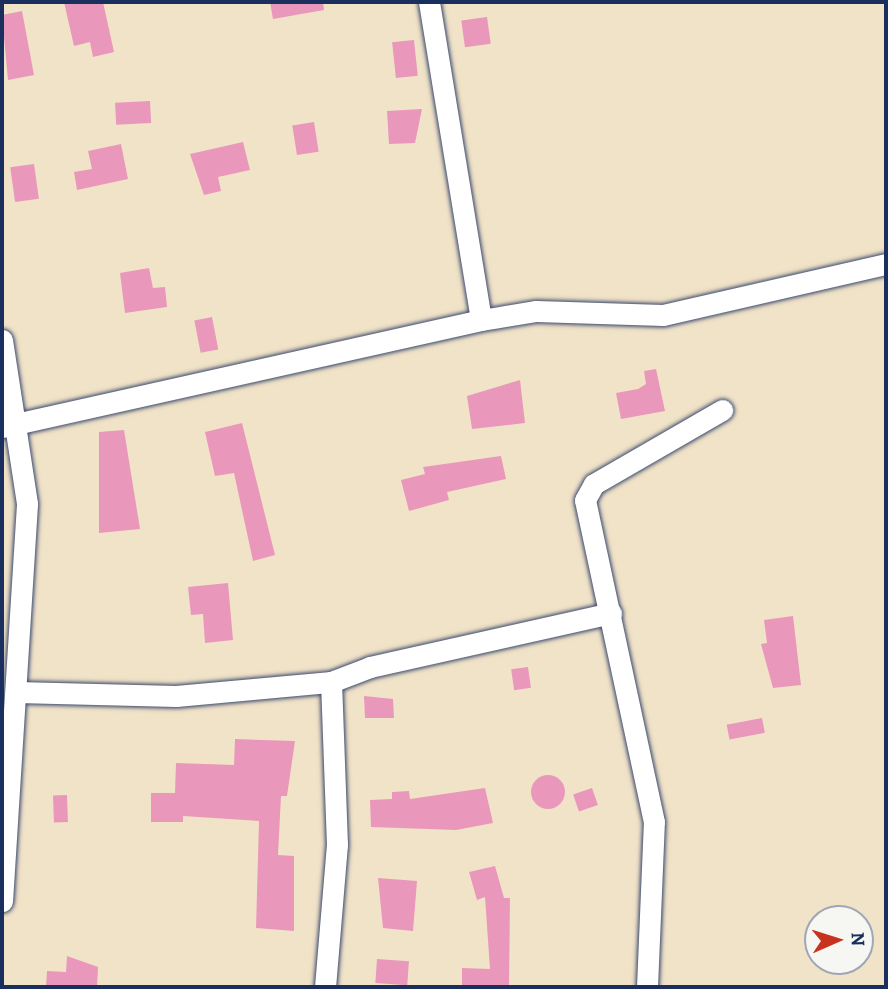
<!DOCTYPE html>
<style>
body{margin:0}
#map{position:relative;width:888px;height:989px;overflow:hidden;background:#f1e3c8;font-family:Alegreya,serif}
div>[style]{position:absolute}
.building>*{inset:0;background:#e998bc;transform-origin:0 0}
.round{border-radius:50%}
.roads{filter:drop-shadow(0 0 2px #3b4a6e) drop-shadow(0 0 2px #3b4a6e)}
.minor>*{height:21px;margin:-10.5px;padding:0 10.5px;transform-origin:10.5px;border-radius:10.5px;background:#fff}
span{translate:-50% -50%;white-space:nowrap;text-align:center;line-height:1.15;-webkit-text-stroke:6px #f6f6f2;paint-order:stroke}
.frame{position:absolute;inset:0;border:4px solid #1b2f5e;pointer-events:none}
.north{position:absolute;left:804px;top:905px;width:70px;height:70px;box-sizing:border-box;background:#f6f6f2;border:2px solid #9ea6b7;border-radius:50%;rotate:87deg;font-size:19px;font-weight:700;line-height:28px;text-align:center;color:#1b2f5e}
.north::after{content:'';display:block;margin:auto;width:24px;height:32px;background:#c8321e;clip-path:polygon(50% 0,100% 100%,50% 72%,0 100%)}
</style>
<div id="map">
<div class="building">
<div style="clip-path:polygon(64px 2px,103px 2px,114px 52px,93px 57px,90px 42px,74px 46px)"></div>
<div style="clip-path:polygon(270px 2px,323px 2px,324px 10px,273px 19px)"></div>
<div style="clip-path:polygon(22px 11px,34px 75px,8px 80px,2px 15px)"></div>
<div style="left:487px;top:17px;width:27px;height:26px;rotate:82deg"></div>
<div style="left:414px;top:40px;width:36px;height:22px;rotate:84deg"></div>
<div style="left:150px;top:101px;width:22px;height:35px;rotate:87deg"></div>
<div style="clip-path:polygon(422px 109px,415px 143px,389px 144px,387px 111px)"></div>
<div style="left:314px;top:122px;width:30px;height:22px;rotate:81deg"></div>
<div style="clip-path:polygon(243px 142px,250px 170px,218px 177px,221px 191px,204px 195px,190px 154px)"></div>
<div style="clip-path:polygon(121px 144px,128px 179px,77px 190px,74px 172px,92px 169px,88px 151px)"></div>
<div style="left:34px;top:164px;width:35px;height:24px;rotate:82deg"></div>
<div style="clip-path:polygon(149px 268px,153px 288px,165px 287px,167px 307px,125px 313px,120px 273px)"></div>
<div style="left:212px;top:317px;width:33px;height:18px;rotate:79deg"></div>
<div style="clip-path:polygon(656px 369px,665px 411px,621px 419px,616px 393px,638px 389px,646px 384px,644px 371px)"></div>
<div style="clip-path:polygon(520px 380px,525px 423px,472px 429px,467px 396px)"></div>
<div style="clip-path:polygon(242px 423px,275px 555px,253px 561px,234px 473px,215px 476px,205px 432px)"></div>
<div style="clip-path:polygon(124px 430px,140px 529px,99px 533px,99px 432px)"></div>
<div style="clip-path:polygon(501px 456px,506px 479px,447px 492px,449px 500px,409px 511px,401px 480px,425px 474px,423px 467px)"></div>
<div style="clip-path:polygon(228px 583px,233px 640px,205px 643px,203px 614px,191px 615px,188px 587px)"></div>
<div style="clip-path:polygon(793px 616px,801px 685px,773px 688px,761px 644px,767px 643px,764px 620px)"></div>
<div style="left:528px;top:667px;width:21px;height:17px;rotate:82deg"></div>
<div style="clip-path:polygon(364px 696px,393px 699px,394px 718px,365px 718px)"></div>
<div style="left:762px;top:718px;width:15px;height:36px;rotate:79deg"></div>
<div style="clip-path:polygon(235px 739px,295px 741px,287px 796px,281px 796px,278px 855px,294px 856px,294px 931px,256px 928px,259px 821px,183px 816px,183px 822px,151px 822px,151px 793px,175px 793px,176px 763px,234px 765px)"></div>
<div class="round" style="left:531px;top:775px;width:34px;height:34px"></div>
<div style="clip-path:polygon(485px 788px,493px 823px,456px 830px,371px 827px,370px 800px,392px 799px,392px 792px,409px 791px,410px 799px)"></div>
<div style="left:592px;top:788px;width:18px;height:20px;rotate:71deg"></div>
<div style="left:67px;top:795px;width:27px;height:14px;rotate:88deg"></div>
<div style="clip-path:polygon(495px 866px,504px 898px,510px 898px,509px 987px,462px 986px,462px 968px,490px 969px,485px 897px,477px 900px,469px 872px)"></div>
<div style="clip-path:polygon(378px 878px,417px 881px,413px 931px,383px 928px)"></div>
<div style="clip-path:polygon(67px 956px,98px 967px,97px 987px,46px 987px,47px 971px,66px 972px)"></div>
<div style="left:377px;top:959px;width:32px;height:24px;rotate:4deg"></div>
</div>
<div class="roads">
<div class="minor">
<div style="left:429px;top:2px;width:322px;rotate:80.7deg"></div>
<div style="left:2px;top:340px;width:166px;rotate:81.3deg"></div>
<div style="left:27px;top:504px;width:398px;rotate:93.6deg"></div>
<div style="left:2px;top:427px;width:491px;rotate:-12.6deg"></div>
<div style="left:481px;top:320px;width:56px;rotate:-9.3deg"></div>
<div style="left:536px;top:311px;width:127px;rotate:1.8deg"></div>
<div style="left:663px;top:315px;width:229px;rotate:-12.9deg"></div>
<div style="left:16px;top:692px;width:160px;rotate:1.4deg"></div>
<div style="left:176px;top:696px;width:156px;rotate:-5.2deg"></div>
<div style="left:331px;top:682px;width:42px;rotate:-21deg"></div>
<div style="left:370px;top:667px;width:247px;rotate:-12.6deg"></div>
<div style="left:325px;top:987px;width:143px;rotate:-85.2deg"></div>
<div style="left:337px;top:845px;width:163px;rotate:-92.1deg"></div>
<div style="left:647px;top:987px;width:165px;rotate:-87.6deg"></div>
<div style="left:654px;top:822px;width:329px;rotate:-102.1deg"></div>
<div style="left:585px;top:500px;width:18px;rotate:-61deg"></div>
<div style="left:594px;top:484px;width:148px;rotate:-30deg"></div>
</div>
</div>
<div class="frame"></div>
<div class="north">N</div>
</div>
